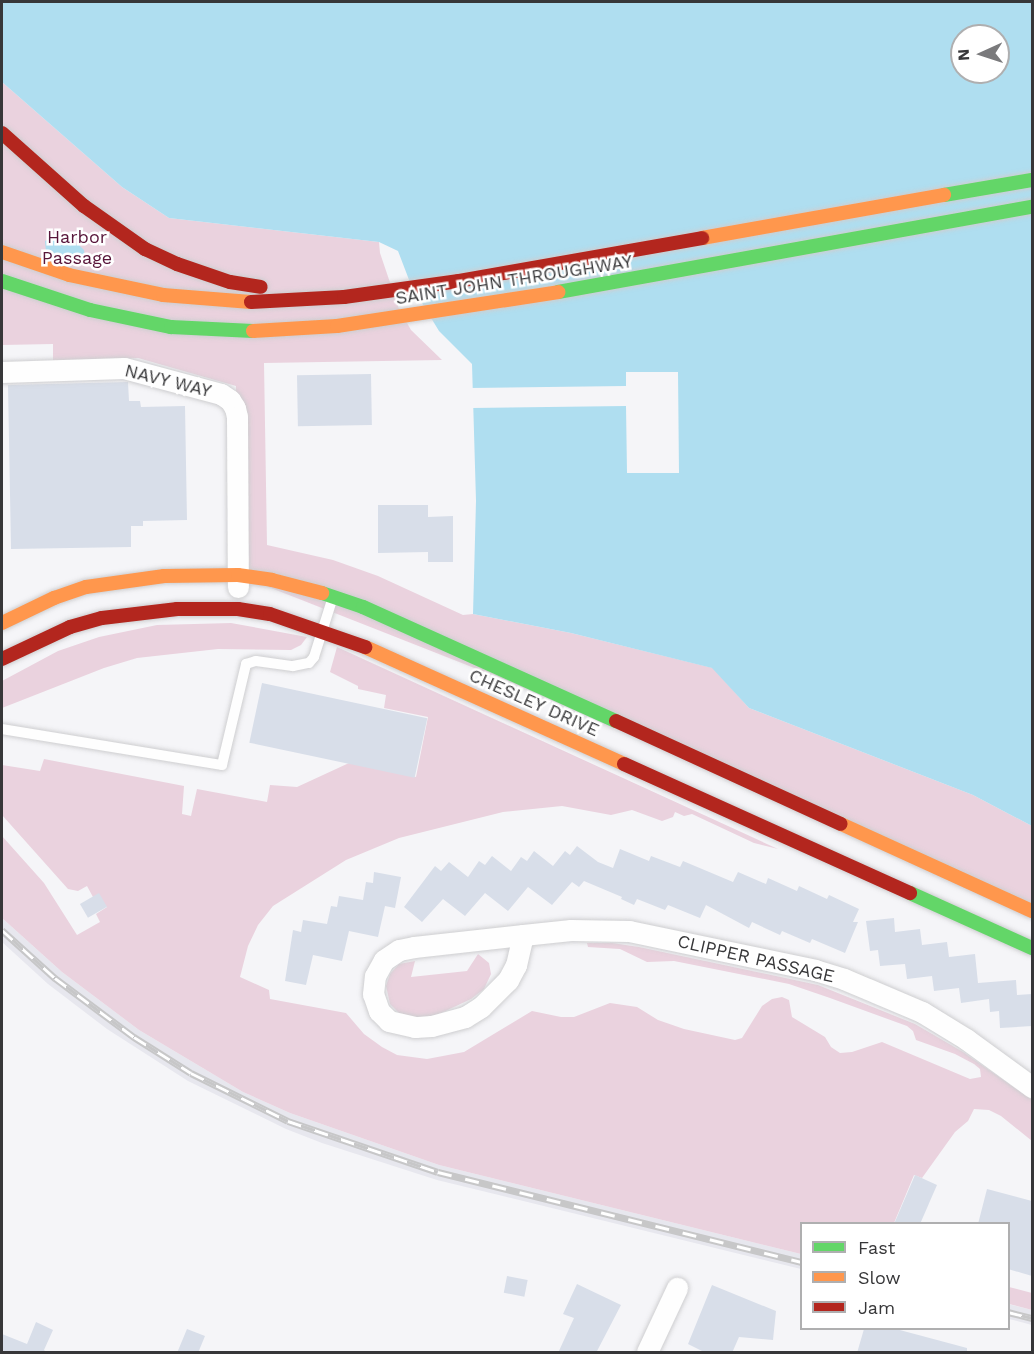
<!DOCTYPE html>
<style>
body{margin:0}
#map{position:relative;width:1034px;height:1354px;overflow:hidden;background:#f5f5f8;font-family:"Work Sans",sans-serif}
div>[style]{position:absolute}
.built>*{inset:0;background:#e7e7ee}
.green>*{inset:0;background:#ead2de}
.water>*{inset:0;background:#afdef0}
.pier>*{inset:0;background:#f5f5f8}
.building>*{inset:0;background:#d8dee9;transform-origin:0 0}
.roads{filter:drop-shadow(0 0 2px #ceced0) drop-shadow(0 0 2px #ceced0)}
.lane>*{height:10px;margin:-5px;padding:0 5px;transform-origin:5px;border-radius:5px;background:#fefefe}
.street>*{height:21px;margin:-10.5px;padding:0 10.5px;transform-origin:10.5px;border-radius:10.5px;background:#fefefe}
.fast>*{height:14px;margin:-7px;padding:0 7px;transform-origin:7px;border-radius:7px;background:#63d668}
.slow>*{height:14px;margin:-7px;padding:0 7px;transform-origin:7px;border-radius:7px;background:#ff974d}
.jam>*{height:14px;margin:-7px;padding:0 7px;transform-origin:7px;border-radius:7px;background:#b3261e}
.rail>*{height:7px;margin-top:-3.5px;transform-origin:0;background:repeating-linear-gradient(90deg,#fff 0 14px,#c7c7c8 0 28px);box-sizing:border-box;border-block:2px solid #c7c7c8}
span{translate:-50% -50%;white-space:nowrap;text-align:center;line-height:1.15;-webkit-text-stroke:5px #fff;paint-order:stroke}
.park-label{font-size:18px;color:#58153a}
.street-label{font-size:18px;color:#373739}
.frame{position:absolute;inset:0;border:3px solid #373739;pointer-events:none}
.legend{position:absolute;left:800px;top:1222px;width:210px;height:108px;box-sizing:border-box;background:#fff;border:2px solid #afafb0;margin:0;padding:8px 10px;list-style:none;font-size:18px;color:#373739}
.legend li{display:flex;align-items:center;gap:12px;height:30px}
.legend b{width:30px;border:2px solid #afafb0}
.north{position:absolute;left:950px;top:24px;width:60px;height:60px;box-sizing:border-box;background:#fff;border:2px solid #afafb0;border-radius:50%;rotate:267deg;font-size:16px;font-weight:700;line-height:24px;text-align:center;color:#373739}
.north::after{content:'';display:block;margin:auto;width:21px;height:27px;background:#7a7a7c;clip-path:polygon(50% 0,100% 100%,50% 72%,0 100%)}
</style>
<div id="map">
<div class="built">
<div style="clip-path:polygon(2px 918px,62px 972px,139px 1030px,243px 1092px,290px 1113px,439px 1165px,801px 1254px,801px 1269px,437px 1180px,322px 1143px,286px 1129px,188px 1081px,107px 1029px,48px 984px,2px 942px)"></div>
<div style="clip-path:polygon(1008px 1304px,1032px 1310px,1032px 1325px,1009px 1319px)"></div>
</div>
<div class="green">
<div style="clip-path:polygon(2px 82px,122px 187px,169px 218px,379px 242px,380px 253px,399px 309px,411px 330px,442px 360px,264px 363px,267px 545px,333px 560px,378px 576px,463px 615px,473px 614px,571px 633px,713px 668px,749px 708px,973px 795px,1032px 826px,1032px 911px,655px 739px,238px 575px,236px 386px,138px 358px,53px 361px,53px 344px,2px 345px)"></div>
<div style="clip-path:polygon(231px 623px,307px 637px,301px 645px,291px 650px,218px 649px,137px 658px,104px 668px,2px 708px,2px 681px,58px 651px,99px 637px,157px 625px)"></div>
<div style="clip-path:polygon(337px 647px,778px 849px,754px 843px,692px 814px,684px 816px,675px 812px,673px 817px,662px 821px,632px 810px,611px 815px,562px 806px,503px 812px,399px 838px,346px 860px,273px 906px,258px 925px,248px 946px,240px 977px,269px 990px,270px 999px,346px 1013px,364px 1034px,382px 1047px,397px 1055px,427px 1059px,464px 1052px,532px 1011px,561px 1017px,574px 1017px,610px 1003px,637px 1007px,658px 1020px,684px 1029px,735px 1040px,742px 1038px,762px 1006px,772px 999px,782px 997px,789px 1000px,792px 1017px,825px 1037px,831px 1047px,840px 1053px,852px 1052px,882px 1042px,970px 1079px,981px 1077px,980px 1069px,974px 1064px,955px 1054px,916px 1040px,913px 1031px,907px 1026px,830px 998px,789px 984px,674px 961px,647px 962px,620px 949px,588px 947px,587px 943px,612px 943px,639px 947px,818px 985px,915px 1024px,963px 1052px,1032px 1100px,1032px 1141px,1001px 1116px,989px 1110px,974px 1109px,968px 1121px,955px 1132px,922px 1178px,914px 1175px,894px 1223px,802px 1224px,801px 1254px,439px 1165px,290px 1113px,243px 1092px,139px 1030px,62px 972px,2px 918px,2px 836px,44px 883px,77px 935px,100px 922px,96px 914px,107px 907px,93px 897px,87px 886px,78px 891px,68px 889px,2px 815px,2px 765px,40px 771px,44px 759px,184px 786px,182px 814px,191px 816px,197px 789px,267px 802px,270px 785px,297px 787px,349px 763px,416px 777px,428px 717px,384px 708px,386px 695px,358px 689px,358px 686px,330px 672px)"></div>
<div style="clip-path:polygon(478px 954px,489px 963px,491px 974px,484px 989px,471px 999px,437px 1015px,417px 1018px,399px 1013px,390px 1004px,386px 986px,390px 974px,399px 964px,415px 961px,411px 977px,467px 971px)"></div>
<div style="clip-path:polygon(1009px 1287px,1032px 1293px,1032px 1310px,1009px 1304px)"></div>
</div>
<div class="water">
<div style="clip-path:polygon(evenodd,2px 2px,1032px 2px,1032px 826px,973px 795px,749px 708px,712px 668px,571px 633px,473px 614px,476px 501px,472px 364px,439px 331px,411px 285px,398px 251px,379px 242px,169px 218px,122px 187px,2px 82px,2px 2px,962px 36px,998px 36px,998px 72px,962px 72px,962px 36px)"></div>
<div style="clip-path:polygon(49px 239px,79px 245px,84px 250px,85px 258px,78px 264px,46px 252px,45px 241px)"></div>
</div>
<div class="pier">
<div style="clip-path:polygon(626px 372px,678px 372px,679px 473px,627px 473px,626px 406px,471px 408px,470px 388px,626px 386px)"></div>
</div>
<div class="building">
<div style="left:371px;top:374px;width:51px;height:74px;rotate:89deg"></div>
<div style="clip-path:polygon(128px 382px,129px 401px,140px 401px,141px 407px,185px 406px,187px 520px,143px 521px,143px 526px,131px 526px,131px 547px,11px 549px,8px 385px)"></div>
<div style="clip-path:polygon(378px 505px,428px 505px,428px 517px,453px 516px,453px 562px,428px 562px,428px 552px,378px 553px)"></div>
<div style="left:262px;top:683px;width:169px;height:61px;rotate:12deg"></div>
<div style="clip-path:polygon(577px 846px,598px 862px,613px 868px,620px 849px,649px 861px,651px 856px,680px 867px,683px 861px,733px 882px,738px 872px,766px 884px,768px 878px,797px 891px,799px 886px,827px 899px,829px 895px,859px 909px,853px 922px,858px 922px,845px 953px,812px 939px,810px 943px,782px 931px,780px 935px,752px 922px,749px 928px,706px 905px,700px 918px,668px 905px,665px 910px,637px 899px,634px 905px,621px 899px,622px 897px,584px 881px,579px 887px,572px 882px,552px 905px,528px 887px,508px 911px,485px 893px,465px 916px,443px 899px,422px 922px,404px 907px,435px 866px,441px 871px,449px 862px,468px 877px,479px 861px,485px 865px,492px 856px,511px 871px,521px 857px,527px 861px,534px 851px,553px 866px,565px 851px,570px 855px)"></div>
<div style="clip-path:polygon(374px 872px,401px 877px,395px 908px,385px 906px,378px 937px,349px 931px,342px 961px,313px 955px,306px 985px,285px 981px,293px 930px,301px 932px,303px 920px,327px 924px,331px 906px,337px 907px,339px 896px,363px 900px,366px 882px,373px 883px)"></div>
<div style="left:99px;top:893px;width:16px;height:22px;rotate:60deg"></div>
<div style="clip-path:polygon(894px 918px,895px 932px,920px 929px,922px 945px,947px 942px,949px 957px,975px 954px,978px 983px,1016px 980px,1017px 995px,1032px 994px,1032px 1026px,1000px 1028px,999px 1011px,990px 1012px,989px 999px,961px 1003px,959px 988px,934px 991px,932px 976px,907px 979px,905px 964px,880px 966px,878px 950px,870px 951px,866px 921px)"></div>
<div style="clip-path:polygon(915px 1175px,937px 1185px,920px 1224px,894px 1224px)"></div>
<div style="clip-path:polygon(987px 1189px,1032px 1201px,1032px 1276px,1008px 1269px,1008px 1224px,978px 1224px)"></div>
<div style="left:507px;top:1276px;width:21px;height:17px;rotate:11deg"></div>
<div style="clip-path:polygon(577px 1284px,621px 1305px,596px 1353px,558px 1353px,574px 1318px,563px 1314px)"></div>
<div style="clip-path:polygon(712px 1285px,776px 1311px,773px 1340px,739px 1337px,732px 1353px,706px 1353px,688px 1344px)"></div>
<div style="clip-path:polygon(36px 1322px,53px 1330px,44px 1350px,47px 1353px,2px 1353px,2px 1334px,27px 1344px)"></div>
<div style="clip-path:polygon(187px 1329px,205px 1336px,198px 1353px,177px 1353px)"></div>
<div style="clip-path:polygon(864px 1329px,896px 1329px,967px 1348px,967px 1353px,857px 1353px)"></div>
</div>
<div class="roads">
<div class="lane">
<div style="left:2px;top:729px;width:223px;rotate:9.3deg"></div>
<div style="left:222px;top:765px;width:104px;rotate:-76.6deg"></div>
<div style="left:246px;top:664px;width:10px;rotate:-17deg"></div>
<div style="left:256px;top:661px;width:37px;rotate:8deg"></div>
<div style="left:293px;top:666px;width:16px;rotate:-11deg"></div>
<div style="left:309px;top:663px;width:8px;rotate:-50deg"></div>
<div style="left:314px;top:657px;width:60px;rotate:-72.5deg"></div>
</div>
<div class="street">
<div style="left:2px;top:372px;width:122px;rotate:-1.9deg"></div>
<div style="left:124px;top:368px;width:100px;rotate:15deg"></div>
<div style="left:221px;top:394px;width:11px;rotate:34deg"></div>
<div style="left:230px;top:400px;width:9px;rotate:58deg"></div>
<div style="left:235px;top:408px;width:9px;rotate:77deg"></div>
<div style="left:237px;top:417px;width:170px;rotate:89.7deg"></div>
<div style="left:523px;top:935px;width:31px;rotate:103deg"></div>
<div style="left:516px;top:965px;width:17px;rotate:118deg"></div>
<div style="left:508px;top:980px;width:38px;rotate:135deg"></div>
<div style="left:481px;top:1007px;width:19px;rotate:148deg"></div>
<div style="left:465px;top:1017px;width:35px;rotate:165deg"></div>
<div style="left:431px;top:1026px;width:16px;rotate:176deg"></div>
<div style="left:415px;top:1027px;width:27px;rotate:-167deg"></div>
<div style="left:389px;top:1021px;width:14px;rotate:-135deg"></div>
<div style="left:379px;top:1011px;width:18px;rotate:-109deg"></div>
<div style="left:373px;top:994px;width:18px;rotate:-84deg"></div>
<div style="left:375px;top:976px;width:18px;rotate:-61deg"></div>
<div style="left:384px;top:960px;width:18px;rotate:-34deg"></div>
<div style="left:399px;top:950px;width:15px;rotate:-11deg"></div>
<div style="left:414px;top:947px;width:110px;rotate:-6.3deg"></div>
<div style="left:523px;top:935px;width:48px;rotate:-5.9deg"></div>
<div style="left:571px;top:930px;width:58px;rotate:1deg"></div>
<div style="left:629px;top:931px;width:190px;rotate:11.8deg"></div>
<div style="left:815px;top:970px;width:30px;rotate:17deg"></div>
<div style="left:844px;top:979px;width:85px;rotate:22.9deg"></div>
<div style="left:922px;top:1012px;width:52px;rotate:31.5deg"></div>
<div style="left:966px;top:1039px;width:82px;rotate:36deg"></div>
<div style="left:647px;top:1352px;width:71px;rotate:-64.9deg"></div>
</div>
<div class="fast">
<div style="left:944px;top:195px;width:89px;rotate:-9.7deg"></div>
<div style="left:2px;top:281px;width:93px;rotate:18.2deg"></div>
<div style="left:90px;top:310px;width:83px;rotate:11.9deg"></div>
<div style="left:171px;top:327px;width:82px;rotate:2.8deg"></div>
<div style="left:558px;top:292px;width:482px;rotate:-10.2deg"></div>
<div style="left:322px;top:593px;width:43px;rotate:18.9deg"></div>
<div style="left:363px;top:607px;width:277px;rotate:24.3deg"></div>
<div style="left:910px;top:893px;width:134px;rotate:24.3deg"></div>
</div>
<div class="slow">
<div style="left:702px;top:238px;width:246px;rotate:-10.1deg"></div>
<div style="left:2px;top:252px;width:71px;rotate:18.9deg"></div>
<div style="left:69px;top:275px;width:96px;rotate:12deg"></div>
<div style="left:163px;top:295px;width:88px;rotate:4.5deg"></div>
<div style="left:253px;top:331px;width:84px;rotate:-3.4deg"></div>
<div style="left:337px;top:326px;width:224px;rotate:-8.7deg"></div>
<div style="left:2px;top:623px;width:58px;rotate:-25.7deg"></div>
<div style="left:54px;top:598px;width:34px;rotate:-19deg"></div>
<div style="left:86px;top:587px;width:79px;rotate:-8deg"></div>
<div style="left:164px;top:576px;width:74px;rotate:-0.8deg"></div>
<div style="left:238px;top:575px;width:34px;rotate:8deg"></div>
<div style="left:272px;top:580px;width:52px;rotate:14.6deg"></div>
<div style="left:365px;top:647px;width:284px;rotate:24.3deg"></div>
<div style="left:841px;top:824px;width:210px;rotate:24.5deg"></div>
</div>
<div class="jam">
<div style="left:2px;top:133px;width:110px;rotate:41.7deg"></div>
<div style="left:84px;top:206px;width:75px;rotate:35.2deg"></div>
<div style="left:145px;top:249px;width:35px;rotate:25deg"></div>
<div style="left:177px;top:264px;width:56px;rotate:18.8deg"></div>
<div style="left:230px;top:282px;width:31px;rotate:9deg"></div>
<div style="left:251px;top:302px;width:93px;rotate:-3.1deg"></div>
<div style="left:344px;top:297px;width:116px;rotate:-7.9deg"></div>
<div style="left:459px;top:281px;width:247px;rotate:-10deg"></div>
<div style="left:2px;top:659px;width:75px;rotate:-25.2deg"></div>
<div style="left:70px;top:627px;width:33px;rotate:-16deg"></div>
<div style="left:102px;top:618px;width:76px;rotate:-6.8deg"></div>
<div style="left:177px;top:609px;width:61px"></div>
<div style="left:238px;top:609px;width:32px;rotate:9deg"></div>
<div style="left:270px;top:614px;width:101px;rotate:19.2deg"></div>
<div style="left:616px;top:721px;width:247px;rotate:24.6deg"></div>
<div style="left:624px;top:764px;width:314px;rotate:24.3deg"></div>
</div>
</div>
<div class="rail">
<div style="left:2px;top:930px;width:72px;rotate:42.2deg"></div>
<div style="left:55px;top:978px;width:99px;rotate:36.8deg"></div>
<div style="left:134px;top:1037px;width:67px;rotate:32.3deg"></div>
<div style="left:191px;top:1073px;width:108px;rotate:26.3deg"></div>
<div style="left:288px;top:1121px;width:158px;rotate:18.8deg"></div>
<div style="left:438px;top:1172px;width:375px;rotate:13.9deg"></div>
<div style="left:1008px;top:1312px;width:25px;rotate:14deg"></div>
</div>
<div class="park-label">
<span style="left:77px;top:248px">Harbor<br>Passage</span>
</div>
<div class="street-label">
<span style="left:514px;top:280px;rotate:-9deg">SAINT JOHN THROUGHWAY</span>
<span style="left:168px;top:381px;rotate:14deg">NAVY WAY</span>
<span style="left:534px;top:703px;rotate:24deg">CHESLEY DRIVE</span>
<span style="left:756px;top:959px;rotate:13deg">CLIPPER PASSAGE</span>
</div>
<div class="frame"></div>
<ul class="legend">
<li><b style="height:8px;background:#63d668"></b>Fast</li>
<li><b style="height:8px;background:#ff974d"></b>Slow</li>
<li><b style="height:8px;background:#b3261e"></b>Jam</li>
</ul>
<div class="north">N</div>
</div>
